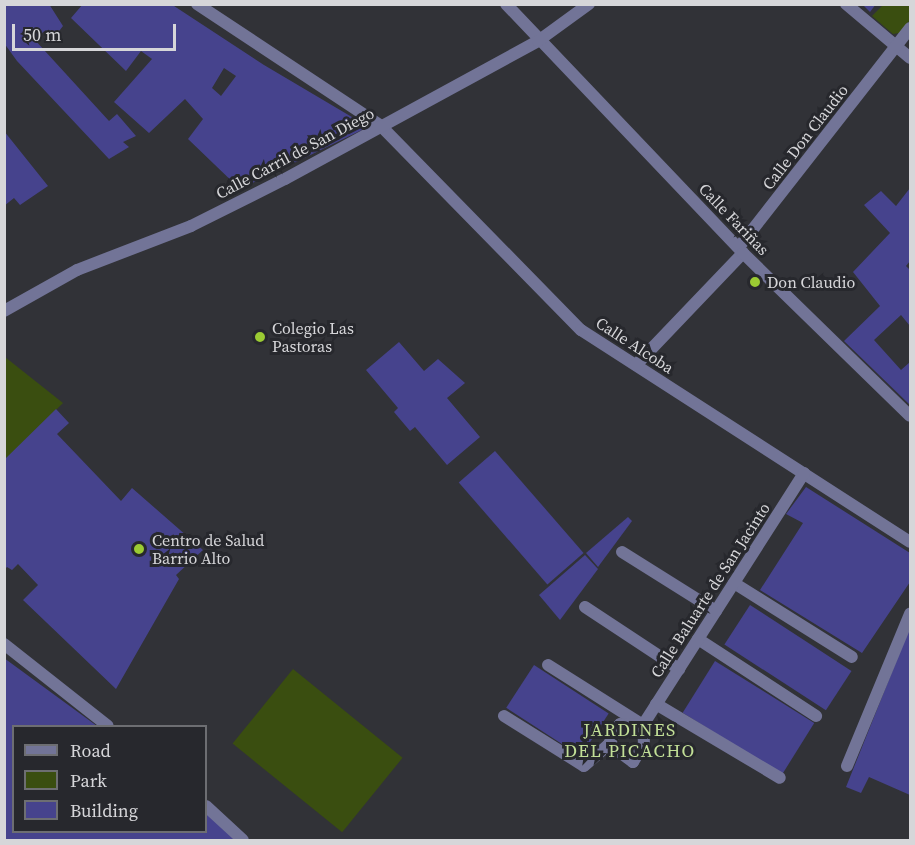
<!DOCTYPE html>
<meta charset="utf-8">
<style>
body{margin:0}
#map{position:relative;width:915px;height:845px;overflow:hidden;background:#313237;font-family:"Source Serif 4",serif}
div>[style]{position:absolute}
.green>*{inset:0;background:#3a4e10;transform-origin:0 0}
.building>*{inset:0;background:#46438d;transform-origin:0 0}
.service>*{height:12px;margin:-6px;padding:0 6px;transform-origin:6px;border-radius:6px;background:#727497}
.pedestrian>*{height:12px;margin:-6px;padding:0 6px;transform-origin:6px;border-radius:6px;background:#727497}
.minor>*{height:12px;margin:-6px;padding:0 6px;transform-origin:6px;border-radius:6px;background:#727497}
.tertiary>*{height:12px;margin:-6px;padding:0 6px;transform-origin:6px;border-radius:6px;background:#727497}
.dots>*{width:16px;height:16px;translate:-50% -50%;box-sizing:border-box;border:3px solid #27282d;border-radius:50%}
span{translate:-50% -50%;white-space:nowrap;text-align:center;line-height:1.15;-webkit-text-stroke:6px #27282d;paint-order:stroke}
.street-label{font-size:16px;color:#d6d6d9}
.poi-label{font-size:16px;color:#d6d6d9}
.left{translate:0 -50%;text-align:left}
.neighbourhood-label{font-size:18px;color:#c2df97;letter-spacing:1.5px}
.frame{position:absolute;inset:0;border:6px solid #d6d6d9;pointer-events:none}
.legend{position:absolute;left:12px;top:725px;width:195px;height:108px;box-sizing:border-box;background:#27282d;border:2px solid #6d6e72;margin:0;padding:8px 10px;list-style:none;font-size:18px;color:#d6d6d9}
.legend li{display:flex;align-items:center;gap:12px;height:30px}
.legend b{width:30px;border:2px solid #6d6e72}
.scale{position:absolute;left:12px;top:24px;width:164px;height:27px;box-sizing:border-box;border:3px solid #d6d6d9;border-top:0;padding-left:8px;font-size:18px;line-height:21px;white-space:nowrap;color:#d6d6d9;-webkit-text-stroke:4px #27282d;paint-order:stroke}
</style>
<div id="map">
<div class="green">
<div style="clip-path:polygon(883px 5px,910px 5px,910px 20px,899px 33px,893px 34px,872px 16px)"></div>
<div style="clip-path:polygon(5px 357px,63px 403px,5px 460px)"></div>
<div style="left:293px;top:669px;width:141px;height:96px;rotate:39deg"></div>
</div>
<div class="building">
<div style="clip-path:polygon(4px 4px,49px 4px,63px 26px,53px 39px,46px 30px,34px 39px,109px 121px,117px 114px,136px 136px,123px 142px,129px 147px,109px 159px,17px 61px,4px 43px)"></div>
<div style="clip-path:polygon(evenodd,83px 4px,171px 4px,264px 65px,362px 123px,362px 130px,240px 189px,188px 139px,203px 119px,185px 99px,149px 133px,114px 102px,152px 59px,141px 51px,126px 71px,71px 18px,83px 4px,224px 68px,236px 76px,221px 96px,212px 88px,224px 68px)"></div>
<div style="clip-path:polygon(862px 4px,876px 4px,870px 12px)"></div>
<div style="clip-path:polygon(4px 131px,48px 186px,20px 205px,14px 198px,4px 206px)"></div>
<div style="clip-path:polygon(910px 188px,910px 261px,906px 266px,910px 270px,910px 326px,901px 315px,874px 340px,901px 370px,910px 362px,910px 405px,844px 341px,880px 306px,853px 272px,890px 233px,864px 205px,881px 191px,896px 206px)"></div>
<div style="clip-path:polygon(399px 342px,424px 371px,438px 359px,465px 383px,447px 398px,480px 437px,447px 465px,415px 427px,410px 431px,394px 412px,398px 408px,366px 370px)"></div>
<div style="clip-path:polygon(56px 409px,69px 423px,57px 434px,121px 501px,132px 488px,203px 550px,176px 575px,179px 579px,116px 689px,23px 600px,38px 585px,18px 564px,12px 570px,7px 567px,4px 570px,4px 460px)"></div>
<div style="left:495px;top:451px;width:135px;height:48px;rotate:49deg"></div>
<div style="clip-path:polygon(806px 487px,910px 553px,910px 582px,862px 653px,760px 590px,803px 523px,786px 514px)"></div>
<div style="clip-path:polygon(628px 517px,632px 521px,598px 567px,586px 553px)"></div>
<div style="clip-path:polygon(585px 555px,598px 569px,560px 620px,539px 595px)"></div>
<div style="left:750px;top:605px;width:121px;height:47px;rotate:33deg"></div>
<div style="clip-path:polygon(910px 627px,910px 795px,869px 777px,861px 793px,846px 787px)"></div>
<div style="clip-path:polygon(4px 658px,97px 726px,14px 726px,14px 832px,206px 832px,206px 810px,239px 840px,4px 840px)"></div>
<div style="left:715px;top:661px;width:117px;height:61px;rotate:32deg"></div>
<div style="left:534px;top:665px;width:89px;height:51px;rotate:33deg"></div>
</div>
<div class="service">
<div style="left:847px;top:766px;width:165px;rotate:-67.5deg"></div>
</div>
<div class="pedestrian">
<div style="left:846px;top:4px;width:67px;rotate:40.1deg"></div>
<div style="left:622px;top:552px;width:111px;rotate:32.1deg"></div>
<div style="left:734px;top:583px;width:139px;rotate:32.1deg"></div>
<div style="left:585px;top:607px;width:113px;rotate:33.4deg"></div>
<div style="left:698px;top:639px;width:141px;rotate:33.1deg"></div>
<div style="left:548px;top:665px;width:112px;rotate:32.3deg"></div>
<div style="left:656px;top:704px;width:144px;rotate:30.8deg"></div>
<div style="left:504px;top:716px;width:94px;rotate:32deg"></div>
<div style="left:584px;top:766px;width:33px;rotate:-41deg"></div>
</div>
<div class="minor">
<div style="left:197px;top:4px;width:221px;rotate:33.5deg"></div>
<div style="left:381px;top:126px;width:286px;rotate:45.6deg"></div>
<div style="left:581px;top:330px;width:391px;rotate:32.8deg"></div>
<div style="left:897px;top:47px;width:17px;rotate:40deg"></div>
<div style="left:739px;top:247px;width:278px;rotate:-52deg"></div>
<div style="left:636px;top:365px;width:155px;rotate:-46.3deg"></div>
<div style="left:4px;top:644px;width:132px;rotate:38.3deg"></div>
<div style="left:643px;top:725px;width:23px;rotate:-178deg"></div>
<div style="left:620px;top:724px;width:23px;rotate:119deg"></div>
<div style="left:609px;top:744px;width:30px;rotate:37deg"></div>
<div style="left:633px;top:762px;width:21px;rotate:-59deg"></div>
<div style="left:644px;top:744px;width:19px;rotate:-93deg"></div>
<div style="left:643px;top:725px;width:299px;rotate:-57.4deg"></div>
<div style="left:206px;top:806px;width:50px;rotate:42.6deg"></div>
</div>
<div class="tertiary">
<div style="left:506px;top:4px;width:344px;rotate:46.4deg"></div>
<div style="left:743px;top:253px;width:233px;rotate:44.3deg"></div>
<div style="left:4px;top:311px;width:84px;rotate:-29.3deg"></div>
<div style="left:77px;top:270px;width:122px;rotate:-21.1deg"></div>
<div style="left:191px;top:226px;width:105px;rotate:-26.6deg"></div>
<div style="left:285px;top:179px;width:288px;rotate:-28.6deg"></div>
<div style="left:538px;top:41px;width:63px;rotate:-36deg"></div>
</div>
<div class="dots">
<div style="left:755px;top:282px;background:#9bcb33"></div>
<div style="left:260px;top:337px;background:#9bcb33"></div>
<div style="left:139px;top:549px;background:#9bcb33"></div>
</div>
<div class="street-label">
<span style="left:805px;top:137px;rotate:-52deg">Calle Don Claudio</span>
<span style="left:295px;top:153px;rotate:-28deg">Calle Carril de San Diego</span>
<span style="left:734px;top:219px;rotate:46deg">Calle Fariñas</span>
<span style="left:635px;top:345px;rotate:33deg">Calle Alcoba</span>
<span style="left:710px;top:590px;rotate:-57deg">Calle Baluarte de San Jacinto</span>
</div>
<div class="poi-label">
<span class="left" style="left:767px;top:282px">Don Claudio</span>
<span class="left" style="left:272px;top:337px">Colegio Las<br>Pastoras</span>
<span class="left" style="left:152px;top:549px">Centro de Salud<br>Barrio Alto</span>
</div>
<div class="neighbourhood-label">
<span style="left:630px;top:741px">JARDINES<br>DEL PICACHO</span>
</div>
<div class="frame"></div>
<ul class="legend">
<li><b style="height:8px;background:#727497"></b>Road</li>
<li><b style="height:16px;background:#3a4e10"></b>Park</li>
<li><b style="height:16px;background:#46438d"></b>Building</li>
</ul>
<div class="scale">50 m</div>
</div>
